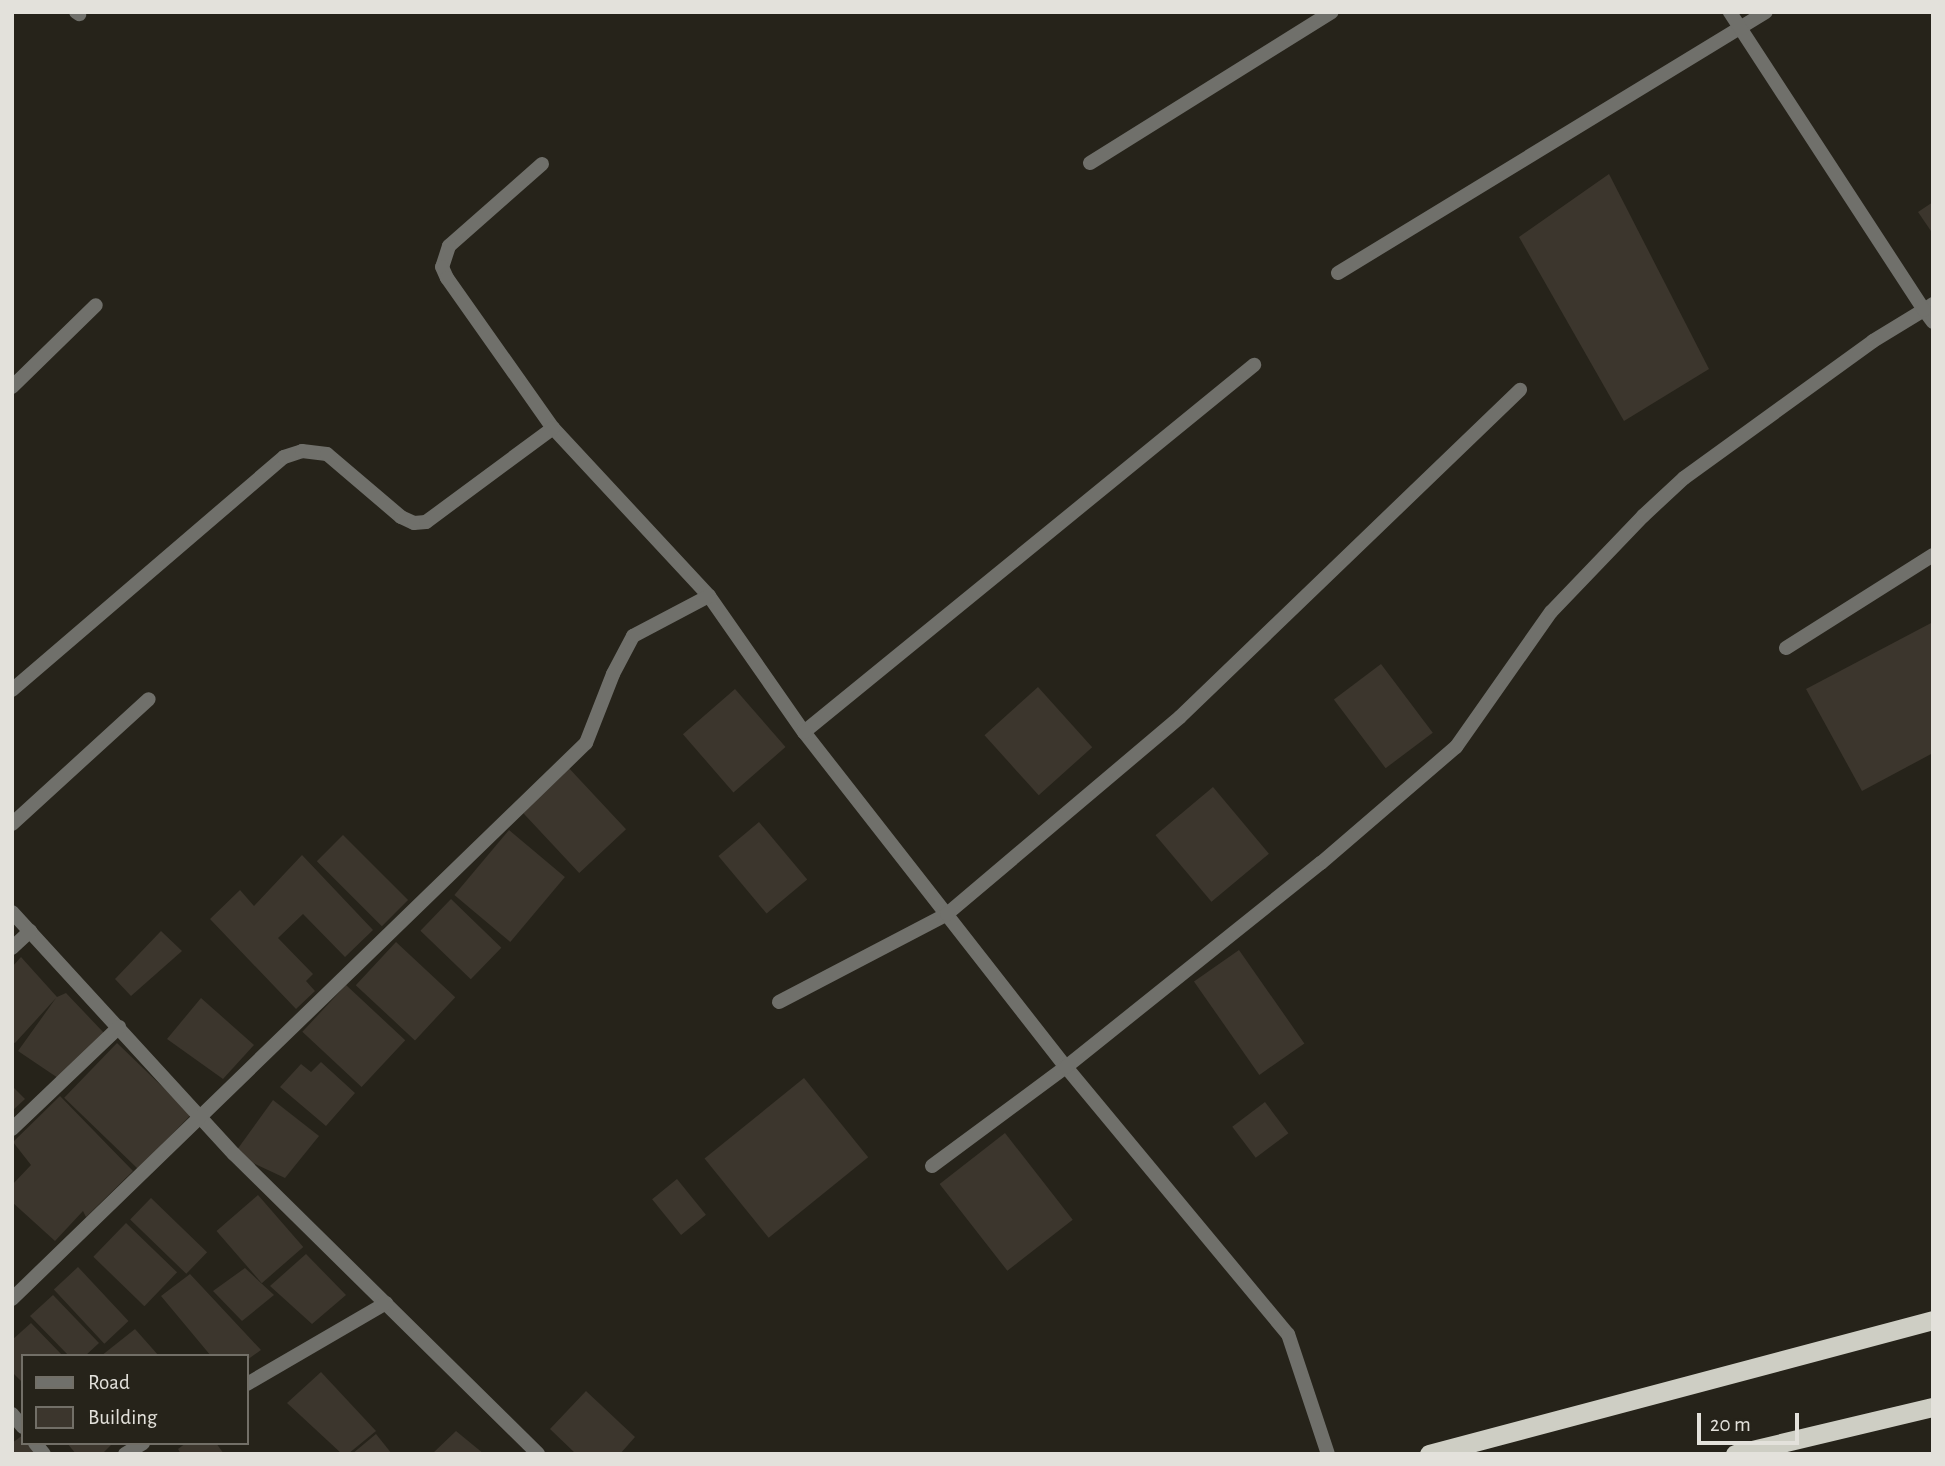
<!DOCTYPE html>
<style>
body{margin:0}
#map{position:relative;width:1945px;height:1466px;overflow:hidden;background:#26231a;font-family:"Alegreya Sans",sans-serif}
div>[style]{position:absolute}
.building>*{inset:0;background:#3c362d;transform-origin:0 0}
.minor>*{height:14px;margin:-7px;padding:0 7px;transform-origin:7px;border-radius:7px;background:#70706b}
.trunk>*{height:19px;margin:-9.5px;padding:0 9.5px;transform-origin:9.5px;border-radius:9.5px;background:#cecec4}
span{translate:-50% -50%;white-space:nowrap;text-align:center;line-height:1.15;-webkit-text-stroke:7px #26231a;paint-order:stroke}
.frame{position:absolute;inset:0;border:14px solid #e3e1db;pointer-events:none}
.legend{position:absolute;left:21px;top:1354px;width:228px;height:91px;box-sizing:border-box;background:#26231a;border:2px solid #726f67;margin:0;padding:9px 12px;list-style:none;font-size:21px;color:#e3e1db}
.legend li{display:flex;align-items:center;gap:14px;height:35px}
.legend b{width:35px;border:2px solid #726f67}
.scale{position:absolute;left:1697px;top:1413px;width:102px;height:32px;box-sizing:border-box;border:4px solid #e3e1db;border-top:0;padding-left:9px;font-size:21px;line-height:24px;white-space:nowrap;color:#e3e1db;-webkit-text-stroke:5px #26231a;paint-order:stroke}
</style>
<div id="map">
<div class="building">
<div style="clip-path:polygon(1609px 174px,1709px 369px,1624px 421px,1519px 237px)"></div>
<div style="clip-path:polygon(1933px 202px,1933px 234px,1918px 212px)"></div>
<div style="clip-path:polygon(1933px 622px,1933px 753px,1862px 791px,1806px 689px)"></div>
<div style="left:1381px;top:664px;width:86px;height:59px;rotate:53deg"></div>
<div style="left:1038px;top:687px;width:81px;height:72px;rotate:48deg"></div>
<div style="left:735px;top:689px;width:77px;height:69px;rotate:49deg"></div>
<div style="left:566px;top:765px;width:88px;height:64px;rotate:47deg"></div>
<div style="left:1213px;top:787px;width:87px;height:75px;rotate:50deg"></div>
<div style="left:759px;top:822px;width:75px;height:53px;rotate:50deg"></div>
<div style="left:509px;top:830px;width:73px;height:85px;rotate:40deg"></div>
<div style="left:343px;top:835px;width:92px;height:37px;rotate:45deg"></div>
<div style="clip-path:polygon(302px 855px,373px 930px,345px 957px,303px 914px,278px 938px,313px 974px,306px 981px,315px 991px,296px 1009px,210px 919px,240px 890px,254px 906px)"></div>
<div style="left:451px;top:899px;width:70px;height:44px;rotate:44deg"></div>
<div style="clip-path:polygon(161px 931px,182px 951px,131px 996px,115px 979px)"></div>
<div style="left:396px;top:942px;width:81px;height:59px;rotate:43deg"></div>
<div style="left:1239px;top:950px;width:114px;height:55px;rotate:55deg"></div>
<div style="clip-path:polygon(21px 957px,57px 997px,66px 993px,104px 1033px,58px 1078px,18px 1051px,56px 998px,15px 1043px,12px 1042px,12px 967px)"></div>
<div style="left:346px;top:985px;width:81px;height:64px;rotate:43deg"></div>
<div style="clip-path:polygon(201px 998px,254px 1045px,223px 1079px,167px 1039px)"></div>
<div style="left:117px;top:1043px;width:103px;height:76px;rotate:44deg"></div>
<div style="clip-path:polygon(321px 1062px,355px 1093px,326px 1126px,280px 1087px,301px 1064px,311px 1072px)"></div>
<div style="left:804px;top:1078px;width:102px;height:128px;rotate:51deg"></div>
<div style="clip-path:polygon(12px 1086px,25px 1099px,12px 1111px)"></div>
<div style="clip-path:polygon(60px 1096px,133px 1171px,86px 1217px,83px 1211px,55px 1241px,12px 1202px,12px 1185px,31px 1165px,13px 1142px)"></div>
<div style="clip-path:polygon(273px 1100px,319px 1136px,285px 1178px,234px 1154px)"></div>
<div style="left:1265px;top:1102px;width:39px;height:41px;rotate:53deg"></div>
<div style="left:1005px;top:1133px;width:110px;height:83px;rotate:52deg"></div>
<div style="left:677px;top:1179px;width:46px;height:32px;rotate:51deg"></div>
<div style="left:258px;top:1195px;width:69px;height:55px;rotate:49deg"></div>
<div style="left:151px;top:1198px;width:78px;height:30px;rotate:44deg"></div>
<div style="left:126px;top:1223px;width:71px;height:47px;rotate:44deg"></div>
<div style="clip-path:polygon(306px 1254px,346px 1295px,312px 1324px,270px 1286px)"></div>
<div style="left:78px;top:1267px;width:74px;height:33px;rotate:47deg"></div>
<div style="clip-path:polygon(245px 1268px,274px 1295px,242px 1321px,213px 1291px)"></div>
<div style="clip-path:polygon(190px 1274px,261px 1350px,247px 1360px,247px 1356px,211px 1356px,161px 1296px)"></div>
<div style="clip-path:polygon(53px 1295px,99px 1343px,85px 1356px,69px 1356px,30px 1316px)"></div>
<div style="clip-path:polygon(31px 1323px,63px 1356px,23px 1356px,23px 1383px,12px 1372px,12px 1340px)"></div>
<div style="clip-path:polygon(135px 1329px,159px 1356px,101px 1356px)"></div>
<div style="clip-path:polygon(321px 1372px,376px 1431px,348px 1454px,342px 1454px,287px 1403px)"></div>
<div style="clip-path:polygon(586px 1391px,635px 1437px,620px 1454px,576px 1454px,550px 1429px)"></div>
<div style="clip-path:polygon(456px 1431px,484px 1454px,432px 1454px)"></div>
<div style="clip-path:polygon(376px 1434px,392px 1454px,352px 1454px)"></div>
<div style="clip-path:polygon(23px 1435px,23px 1443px,30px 1443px,39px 1454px,12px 1454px,12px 1443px)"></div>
<div style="clip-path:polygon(67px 1443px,113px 1443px,102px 1454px,76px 1454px)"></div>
<div style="clip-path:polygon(186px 1443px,216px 1443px,224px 1454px,181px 1454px,178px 1449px)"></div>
</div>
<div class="minor">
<div style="left:76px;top:12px;width:4px;rotate:34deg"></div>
<div style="left:1090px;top:163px;width:285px;rotate:-32deg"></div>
<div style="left:542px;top:164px;width:124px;rotate:138.6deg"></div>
<div style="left:449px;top:246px;width:22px;rotate:108deg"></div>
<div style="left:442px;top:267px;width:12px;rotate:66deg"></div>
<div style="left:447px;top:278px;width:184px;rotate:54.8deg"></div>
<div style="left:553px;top:428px;width:229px;rotate:47.1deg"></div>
<div style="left:709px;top:596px;width:166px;rotate:55.1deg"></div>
<div style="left:804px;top:732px;width:425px;rotate:52deg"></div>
<div style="left:1066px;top:1067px;width:347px;rotate:50.3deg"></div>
<div style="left:1288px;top:1334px;width:126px;rotate:71.6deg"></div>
<div style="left:1338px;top:273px;width:501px;rotate:-31.38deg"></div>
<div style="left:1933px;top:304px;width:11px;rotate:146deg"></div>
<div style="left:1924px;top:310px;width:15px;rotate:53deg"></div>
<div style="left:12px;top:387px;width:117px;rotate:-44.3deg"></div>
<div style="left:1786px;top:648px;width:174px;rotate:-32.3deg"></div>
<div style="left:12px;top:690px;width:358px;rotate:-40.6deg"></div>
<div style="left:284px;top:457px;width:19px;rotate:-18deg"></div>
<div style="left:302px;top:451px;width:25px;rotate:7deg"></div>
<div style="left:327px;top:454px;width:97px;rotate:40.4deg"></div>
<div style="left:401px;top:517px;width:14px;rotate:25deg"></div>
<div style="left:414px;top:523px;width:12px;rotate:-5deg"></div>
<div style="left:426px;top:522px;width:158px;rotate:-36.5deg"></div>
<div style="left:804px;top:732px;width:581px;rotate:-39.2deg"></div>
<div style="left:12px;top:824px;width:185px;rotate:-42.4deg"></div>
<div style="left:12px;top:912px;width:328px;rotate:47.5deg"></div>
<div style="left:234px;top:1154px;width:427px;rotate:44.6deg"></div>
<div style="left:12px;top:948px;width:25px;rotate:-43deg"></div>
<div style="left:779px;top:1002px;width:190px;rotate:-27.6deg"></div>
<div style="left:947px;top:914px;width:305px;rotate:-40.2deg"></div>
<div style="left:1180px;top:717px;width:472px;rotate:-43.9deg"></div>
<div style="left:12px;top:1129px;width:148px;rotate:-43.6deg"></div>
<div style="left:932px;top:1166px;width:167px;rotate:-36.5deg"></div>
<div style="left:1066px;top:1067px;width:327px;rotate:-38.7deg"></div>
<div style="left:1321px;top:863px;width:178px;rotate:-40.7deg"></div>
<div style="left:1456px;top:747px;width:165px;rotate:-54.9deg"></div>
<div style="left:1551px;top:612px;width:133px;rotate:-46.2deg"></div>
<div style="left:1643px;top:516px;width:56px;rotate:-42.8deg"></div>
<div style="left:1684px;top:478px;width:233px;rotate:-35.9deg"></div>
<div style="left:1873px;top:341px;width:60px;rotate:-31.3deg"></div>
<div style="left:1924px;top:310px;width:356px;rotate:-123.1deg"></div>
<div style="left:12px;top:1299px;width:799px;rotate:-44.09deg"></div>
<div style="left:586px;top:743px;width:74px;rotate:-68.6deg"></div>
<div style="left:613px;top:674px;width:43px;rotate:-62.2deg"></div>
<div style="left:633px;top:636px;width:86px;rotate:-27.8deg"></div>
<div style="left:247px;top:1384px;width:161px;rotate:-30.2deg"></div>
<div style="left:12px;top:1414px;width:17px;rotate:50deg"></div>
<div style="left:35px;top:1443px;width:14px;rotate:51deg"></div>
<div style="left:125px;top:1454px;width:21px;rotate:-31deg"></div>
</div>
<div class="trunk">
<div style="left:1429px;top:1454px;width:522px;rotate:-14.89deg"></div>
<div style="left:1735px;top:1454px;width:204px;rotate:-13.4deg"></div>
</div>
<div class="frame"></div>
<ul class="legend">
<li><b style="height:9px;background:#70706b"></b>Road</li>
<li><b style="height:19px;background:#3c362d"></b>Building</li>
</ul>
<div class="scale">20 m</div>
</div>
